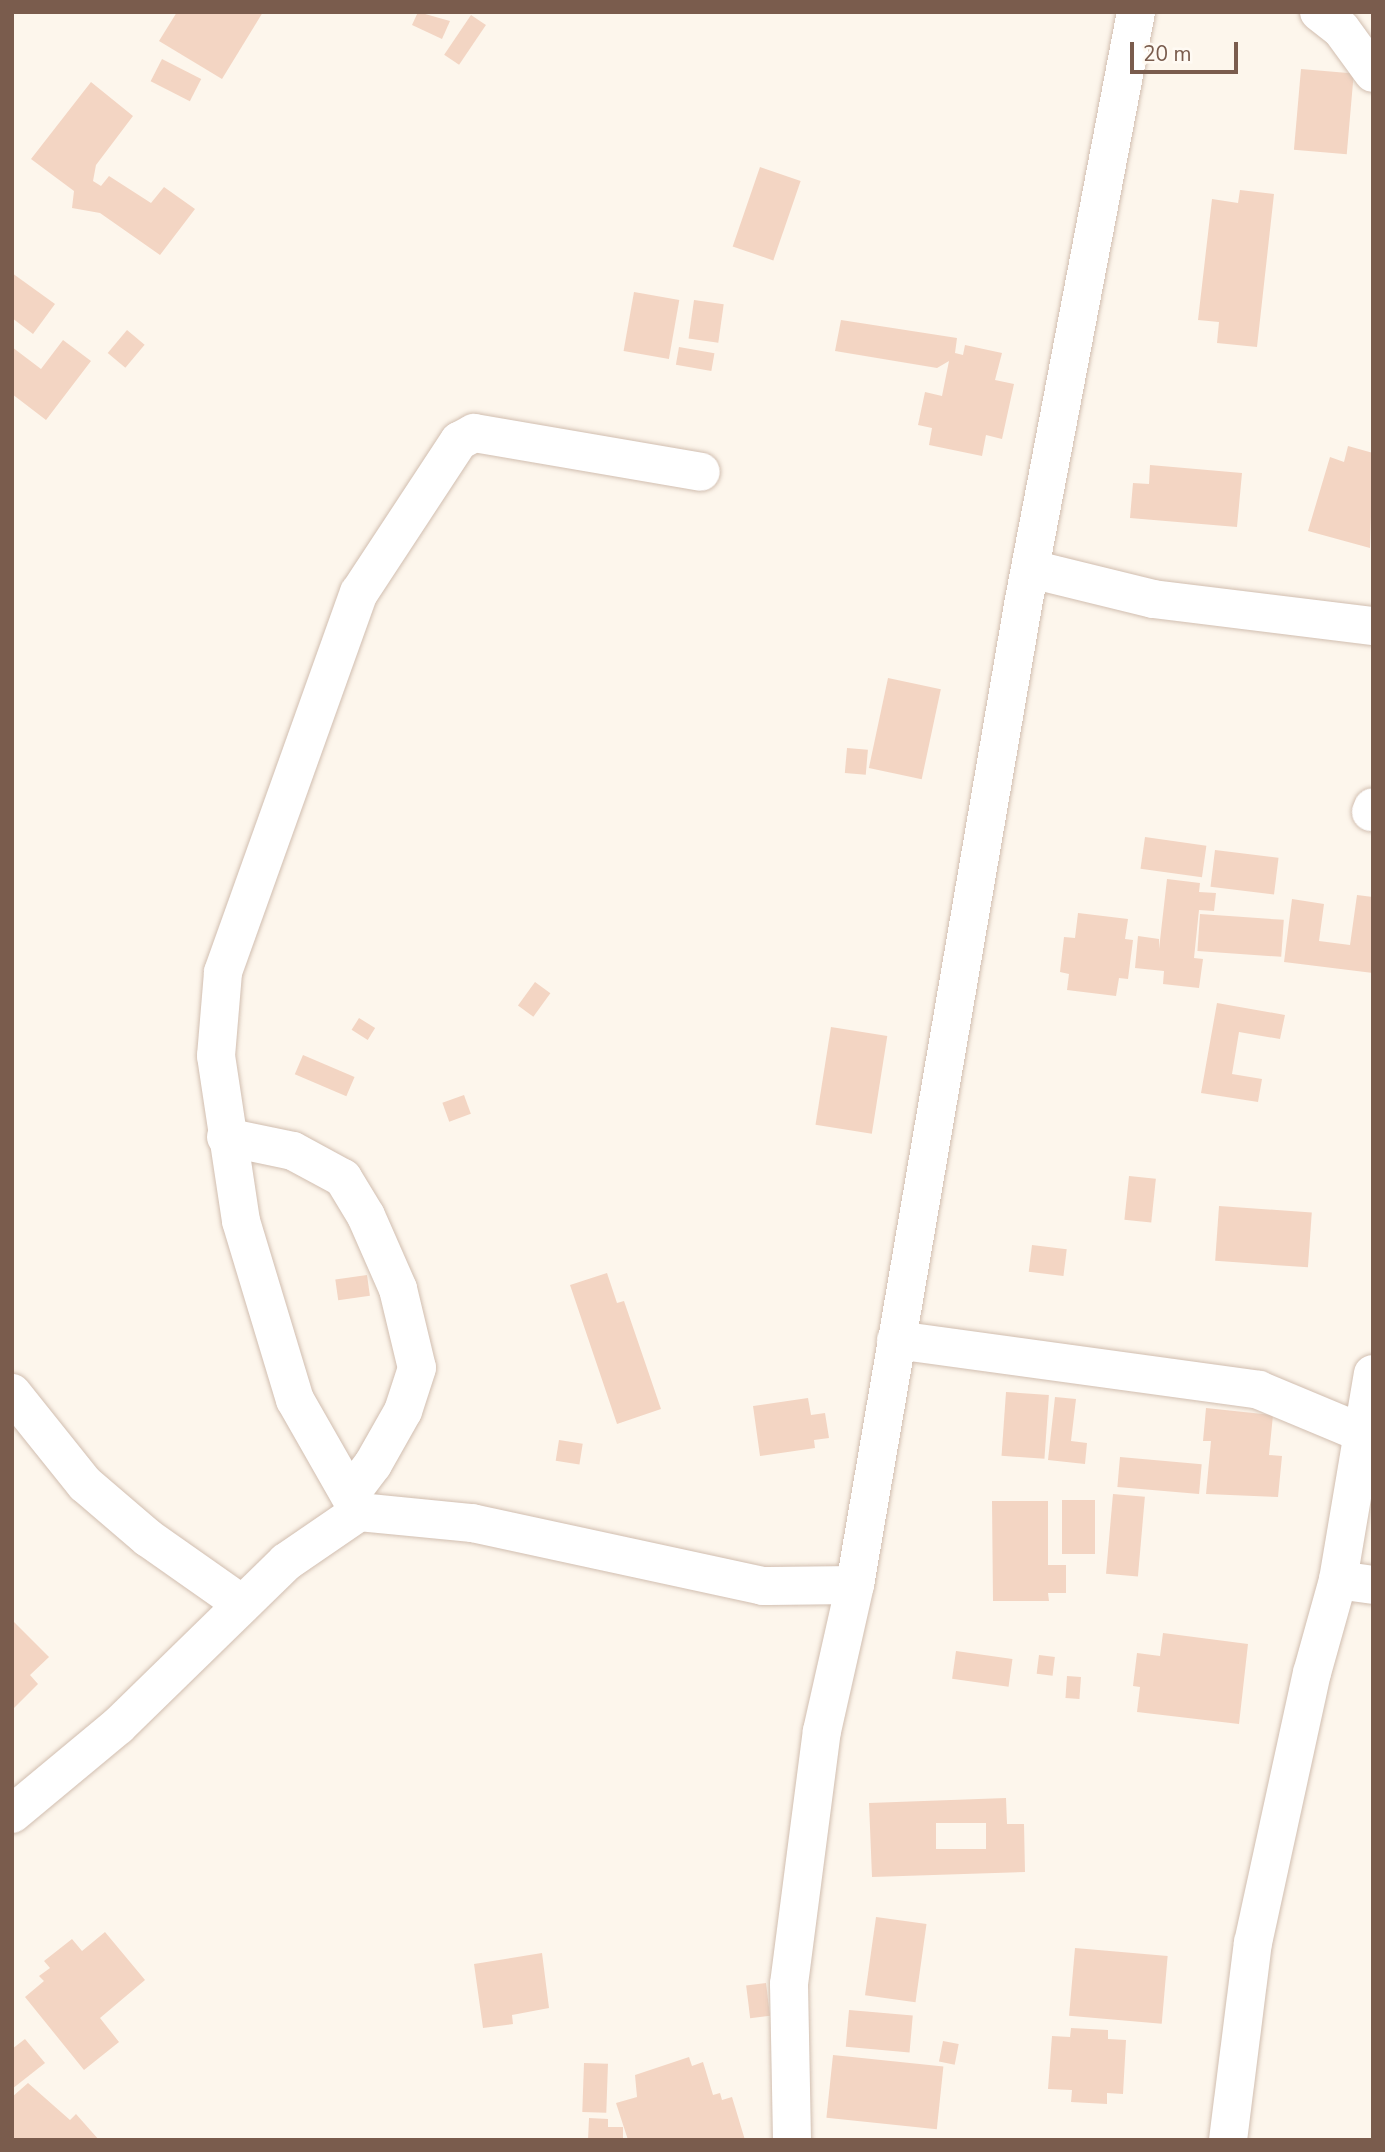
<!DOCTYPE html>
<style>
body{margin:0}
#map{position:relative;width:1385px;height:2152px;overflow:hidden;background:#fdf6ec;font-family:"Nunito Sans",sans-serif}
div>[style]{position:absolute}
.building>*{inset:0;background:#f3d5c3;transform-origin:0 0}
.roads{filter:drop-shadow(0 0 2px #d1beb0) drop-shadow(0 0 2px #d1beb0)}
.minor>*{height:38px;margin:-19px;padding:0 19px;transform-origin:19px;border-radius:19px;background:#fff}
span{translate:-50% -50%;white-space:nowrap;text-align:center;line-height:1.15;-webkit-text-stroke:5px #fffaf3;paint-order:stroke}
.frame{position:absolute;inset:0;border:14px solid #7a5c4d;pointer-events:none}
.scale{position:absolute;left:1130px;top:42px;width:108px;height:32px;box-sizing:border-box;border:4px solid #7a5c4d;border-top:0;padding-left:9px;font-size:21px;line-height:24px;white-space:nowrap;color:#7a5c4d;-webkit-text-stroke:5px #fffaf3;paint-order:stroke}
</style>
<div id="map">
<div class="building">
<div style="clip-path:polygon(177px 12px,263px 12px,222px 79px,159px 41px)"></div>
<div style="clip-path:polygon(418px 12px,450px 21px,442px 39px,412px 25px)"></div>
<div style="left:471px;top:15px;width:18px;height:48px;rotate:34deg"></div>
<div style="left:162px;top:59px;width:44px;height:25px;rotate:27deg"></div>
<div style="left:1301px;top:69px;width:53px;height:81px;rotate:5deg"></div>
<div style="clip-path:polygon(91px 82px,133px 116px,96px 165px,93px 181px,101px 186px,109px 176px,151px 203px,164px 187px,195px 209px,160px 255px,100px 213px,72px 208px,74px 191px,31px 159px)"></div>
<div style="left:760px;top:167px;width:43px;height:84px;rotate:19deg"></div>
<div style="clip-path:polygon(1240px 190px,1274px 194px,1257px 347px,1217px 343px,1219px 322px,1198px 320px,1212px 199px,1238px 203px)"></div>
<div style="clip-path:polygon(12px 273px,55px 304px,33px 334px,12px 318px)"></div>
<div style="left:634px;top:292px;width:46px;height:60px;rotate:10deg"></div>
<div style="left:694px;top:300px;width:30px;height:39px;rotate:8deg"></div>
<div style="clip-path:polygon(841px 320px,957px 338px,955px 353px,963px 355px,965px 345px,1002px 353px,995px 380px,1014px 384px,1002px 439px,986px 435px,982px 456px,929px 445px,932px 428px,918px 425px,925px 392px,942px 396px,949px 361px,937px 368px,835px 351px)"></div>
<div style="left:127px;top:330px;width:23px;height:30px;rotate:40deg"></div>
<div style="clip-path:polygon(63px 340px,91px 361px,46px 420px,12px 394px,12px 347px,41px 369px)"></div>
<div style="left:679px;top:347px;width:36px;height:18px;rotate:10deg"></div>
<div style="clip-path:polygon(1348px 446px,1373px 453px,1370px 548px,1308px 531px,1330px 457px,1344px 462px)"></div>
<div style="clip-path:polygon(1150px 465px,1242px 473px,1237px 527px,1130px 518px,1133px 483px,1149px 484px)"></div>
<div style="left:888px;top:678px;width:54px;height:92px;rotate:12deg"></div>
<div style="left:847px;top:748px;width:21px;height:25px;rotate:5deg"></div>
<div style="left:1145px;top:837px;width:62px;height:32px;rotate:8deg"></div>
<div style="left:1215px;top:850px;width:64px;height:37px;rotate:7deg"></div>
<div style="clip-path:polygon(1167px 879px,1200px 883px,1199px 892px,1216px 893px,1214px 911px,1199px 910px,1194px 958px,1203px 959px,1199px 988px,1163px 984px,1164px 971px,1135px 968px,1138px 936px,1159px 939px,1159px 949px)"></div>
<div style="clip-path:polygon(1357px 895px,1373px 897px,1373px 973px,1284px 962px,1292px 899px,1324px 904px,1319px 941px,1350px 945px)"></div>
<div style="clip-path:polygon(1078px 913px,1128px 919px,1125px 939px,1133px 940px,1128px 979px,1119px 978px,1116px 996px,1067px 990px,1069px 974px,1060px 972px,1064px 937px,1075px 938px)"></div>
<div style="left:1200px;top:914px;width:84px;height:37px;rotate:4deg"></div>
<div style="left:535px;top:982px;width:19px;height:29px;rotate:36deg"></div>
<div style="clip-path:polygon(1217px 1003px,1285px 1015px,1280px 1039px,1239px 1032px,1232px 1074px,1262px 1079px,1258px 1102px,1201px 1093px)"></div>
<div style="left:359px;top:1018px;width:19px;height:14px;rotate:32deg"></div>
<div style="left:831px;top:1027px;width:57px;height:99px;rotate:9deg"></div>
<div style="left:303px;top:1055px;width:56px;height:21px;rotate:23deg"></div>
<div style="left:464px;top:1095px;width:20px;height:23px;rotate:70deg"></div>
<div style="left:1129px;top:1176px;width:27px;height:44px;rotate:6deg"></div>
<div style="left:1219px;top:1206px;width:93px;height:55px;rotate:4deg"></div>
<div style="left:1032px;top:1245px;width:35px;height:27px;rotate:7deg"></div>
<div style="clip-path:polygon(607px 1273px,617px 1303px,624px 1301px,661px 1409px,617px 1424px,570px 1285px)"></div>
<div style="left:367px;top:1275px;width:21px;height:32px;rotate:82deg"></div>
<div style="left:1006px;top:1392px;width:43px;height:64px;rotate:4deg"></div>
<div style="clip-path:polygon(1055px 1397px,1076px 1399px,1071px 1441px,1087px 1443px,1085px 1464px,1048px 1460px)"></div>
<div style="clip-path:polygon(808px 1398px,811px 1415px,825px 1413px,829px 1438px,814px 1440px,815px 1448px,760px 1456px,753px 1406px)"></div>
<div style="clip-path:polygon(1206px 1408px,1273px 1415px,1269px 1455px,1282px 1456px,1278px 1497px,1206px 1494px,1211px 1441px,1203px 1441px)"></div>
<div style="left:559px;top:1440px;width:24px;height:21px;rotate:9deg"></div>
<div style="left:1120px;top:1457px;width:82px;height:30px;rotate:5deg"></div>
<div style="left:1113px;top:1494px;width:32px;height:80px;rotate:5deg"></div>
<div style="left:1062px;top:1500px;width:33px;height:54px"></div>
<div style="clip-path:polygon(992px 1501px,1048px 1501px,1048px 1565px,1066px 1565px,1066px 1593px,1048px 1593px,1049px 1601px,993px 1601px)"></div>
<div style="clip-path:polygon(12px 1620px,49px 1657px,30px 1675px,38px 1684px,12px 1710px)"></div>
<div style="clip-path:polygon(1163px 1633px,1248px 1644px,1239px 1724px,1137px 1712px,1140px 1687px,1133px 1686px,1137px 1653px,1160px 1656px)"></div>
<div style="left:956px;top:1651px;width:57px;height:28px;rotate:8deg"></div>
<div style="left:1039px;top:1655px;width:16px;height:19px;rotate:7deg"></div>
<div style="left:1067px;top:1676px;width:14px;height:22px;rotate:4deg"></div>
<div style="clip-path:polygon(evenodd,1006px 1798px,1007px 1824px,1024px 1824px,1025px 1872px,872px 1877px,869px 1803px,1006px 1798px,936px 1823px,986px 1823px,986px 1849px,936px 1849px,936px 1823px)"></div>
<div style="left:876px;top:1917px;width:51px;height:79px;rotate:8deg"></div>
<div style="clip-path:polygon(105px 1932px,145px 1980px,100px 2018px,119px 2042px,84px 2070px,25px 1997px,44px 1981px,39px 1976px,50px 1968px,44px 1961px,72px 1939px,82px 1951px)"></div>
<div style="left:1075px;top:1948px;width:93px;height:68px;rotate:5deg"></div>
<div style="clip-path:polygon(542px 1953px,549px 2008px,512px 2015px,513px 2024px,483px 2028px,474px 1964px)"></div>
<div style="left:766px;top:1983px;width:33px;height:20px;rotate:83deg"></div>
<div style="left:849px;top:2010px;width:64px;height:37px;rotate:5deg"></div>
<div style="clip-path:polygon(1071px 2028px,1108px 2030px,1108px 2039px,1126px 2040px,1123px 2094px,1107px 2093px,1107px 2104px,1071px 2102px,1072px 2090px,1048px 2089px,1052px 2036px,1070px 2037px)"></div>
<div style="clip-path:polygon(25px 2039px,45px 2063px,12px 2089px,12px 2049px)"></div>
<div style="left:943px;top:2041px;width:16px;height:21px;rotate:11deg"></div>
<div style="left:833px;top:2055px;width:111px;height:63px;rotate:6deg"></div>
<div style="clip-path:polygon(689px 2057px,692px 2066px,703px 2062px,713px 2095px,720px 2093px,722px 2100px,732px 2097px,745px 2140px,628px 2140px,616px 2103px,637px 2097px,635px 2075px)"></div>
<div style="left:584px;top:2063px;width:24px;height:49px;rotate:2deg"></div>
<div style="clip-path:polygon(28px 2083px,70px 2120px,76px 2114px,99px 2140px,12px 2140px,12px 2097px)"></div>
<div style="clip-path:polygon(589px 2118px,608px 2119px,608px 2127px,623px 2127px,623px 2140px,588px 2140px)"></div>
</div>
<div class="roads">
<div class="minor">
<div style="left:1319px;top:12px;width:28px;rotate:38deg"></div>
<div style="left:1341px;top:29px;width:54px;rotate:54deg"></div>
<div style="left:1031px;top:569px;width:126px;rotate:13.8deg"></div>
<div style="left:1153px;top:599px;width:222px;rotate:7deg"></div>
<div style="left:1371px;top:812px;width:5px;rotate:-68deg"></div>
<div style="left:226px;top:1137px;width:68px;rotate:11.8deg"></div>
<div style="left:293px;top:1151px;width:57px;rotate:28.4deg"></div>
<div style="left:343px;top:1178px;width:44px;rotate:58.8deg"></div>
<div style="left:366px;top:1216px;width:80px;rotate:66.3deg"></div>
<div style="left:398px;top:1289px;width:81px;rotate:76.5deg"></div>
<div style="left:417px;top:1368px;width:45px;rotate:108deg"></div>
<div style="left:403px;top:1411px;width:61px;rotate:119.5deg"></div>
<div style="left:373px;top:1464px;width:38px;rotate:127deg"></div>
<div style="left:896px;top:1340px;width:366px;rotate:7.8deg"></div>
<div style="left:1259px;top:1390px;width:112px;rotate:22.7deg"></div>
<div style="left:12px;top:1393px;width:117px;rotate:51.3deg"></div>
<div style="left:85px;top:1484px;width:83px;rotate:40.6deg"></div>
<div style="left:148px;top:1538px;width:115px;rotate:35.1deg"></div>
<div style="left:359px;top:1512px;width:129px;rotate:-119.7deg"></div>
<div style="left:295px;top:1400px;width:187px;rotate:-106.8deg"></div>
<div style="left:241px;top:1221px;width:167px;rotate:-98.6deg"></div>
<div style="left:216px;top:1056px;width:84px;rotate:-85.2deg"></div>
<div style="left:223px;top:972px;width:403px;rotate:-70.3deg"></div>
<div style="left:359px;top:593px;width:182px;rotate:-56.7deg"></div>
<div style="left:459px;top:441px;width:17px;rotate:-28deg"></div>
<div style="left:474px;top:433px;width:230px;rotate:9.7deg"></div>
<div style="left:1338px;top:1580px;width:35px;rotate:8deg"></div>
<div style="left:12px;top:1814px;width:138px;rotate:-39.7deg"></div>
<div style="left:118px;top:1726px;width:235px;rotate:-44.3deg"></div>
<div style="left:286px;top:1562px;width:88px;rotate:-34.4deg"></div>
<div style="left:359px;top:1512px;width:114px;rotate:5.6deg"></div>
<div style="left:472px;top:1523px;width:298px;rotate:12.2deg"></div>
<div style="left:763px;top:1586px;width:92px;rotate:-0.6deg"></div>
<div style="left:792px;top:2140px;width:156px;rotate:-91.1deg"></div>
<div style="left:789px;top:1984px;width:255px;rotate:-82.6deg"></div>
<div style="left:822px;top:1731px;width:150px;rotate:-77.3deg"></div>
<div style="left:855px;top:1585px;width:994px;rotate:-80.27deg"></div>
<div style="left:1023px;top:605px;width:604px;rotate:-79.21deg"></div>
<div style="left:1228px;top:2140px;width:199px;rotate:-82.8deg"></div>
<div style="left:1253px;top:1943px;width:276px;rotate:-77.7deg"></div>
<div style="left:1312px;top:1673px;width:97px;rotate:-74.4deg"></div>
<div style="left:1338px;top:1580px;width:209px;rotate:-80.4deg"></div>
</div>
</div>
<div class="frame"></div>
<div class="scale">20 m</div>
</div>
